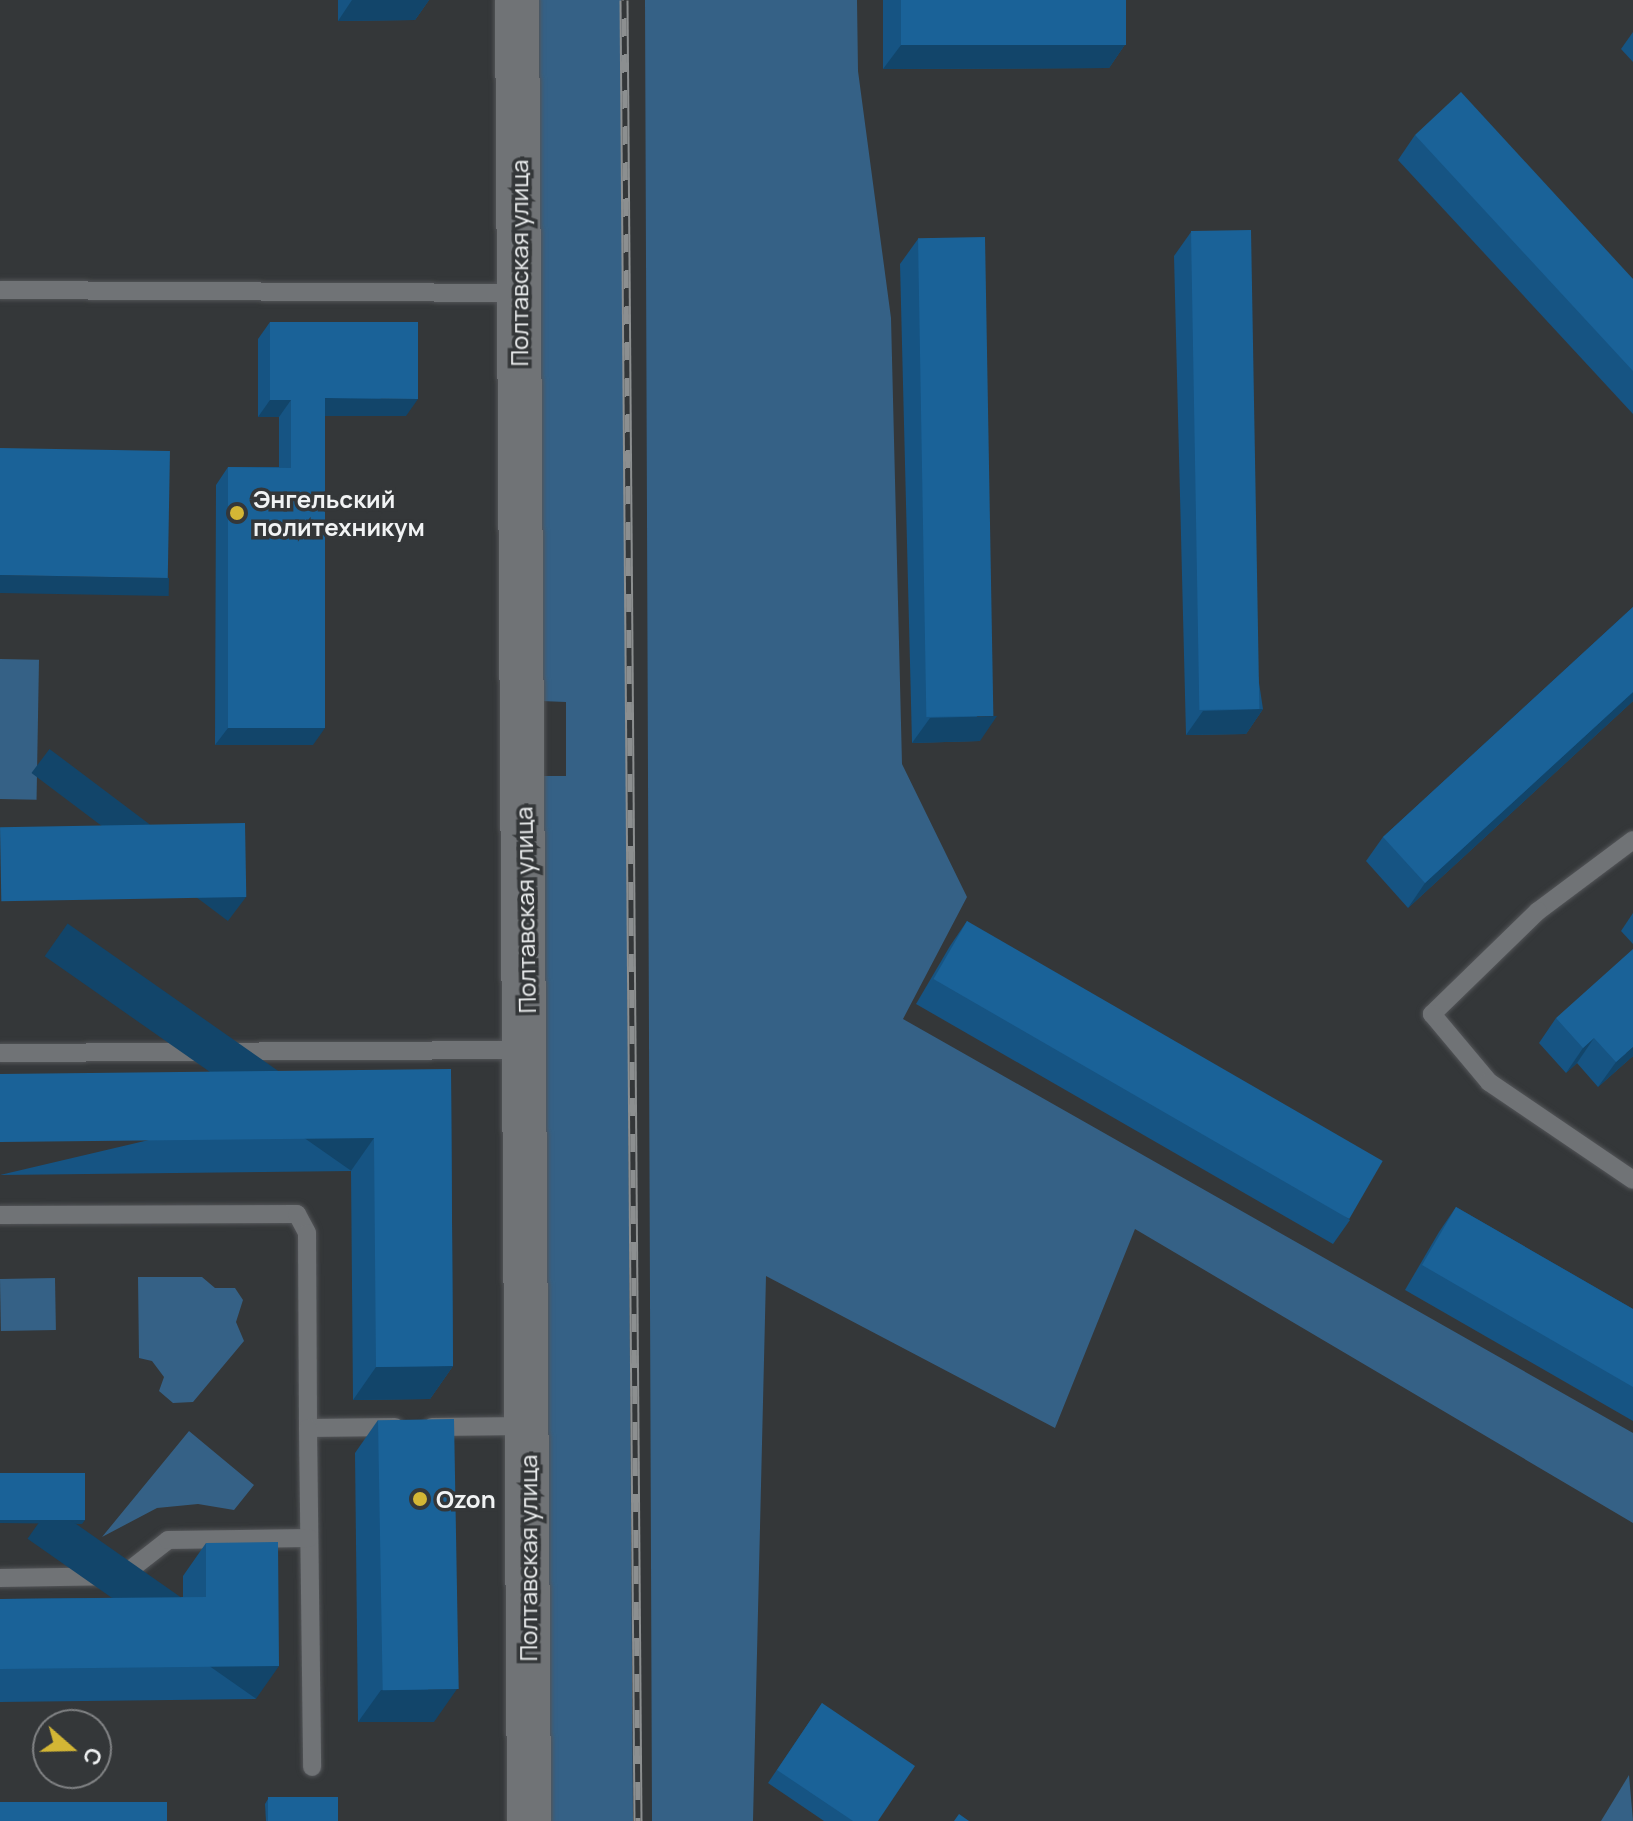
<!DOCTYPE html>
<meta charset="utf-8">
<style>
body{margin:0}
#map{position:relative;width:1633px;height:1821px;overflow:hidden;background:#343739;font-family:Manrope,sans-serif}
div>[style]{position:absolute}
.green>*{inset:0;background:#356186;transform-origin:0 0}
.roads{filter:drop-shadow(0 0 2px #535558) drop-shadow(0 0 2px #535558)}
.service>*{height:18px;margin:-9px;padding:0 9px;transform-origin:9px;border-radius:9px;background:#707376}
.tertiary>*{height:44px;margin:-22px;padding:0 22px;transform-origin:22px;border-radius:22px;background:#707376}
.rail>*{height:9px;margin-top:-4.5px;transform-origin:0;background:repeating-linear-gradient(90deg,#343739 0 18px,#8c8f90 0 36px);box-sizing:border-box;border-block:2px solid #8c8f90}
.wall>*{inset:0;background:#165483}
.shaded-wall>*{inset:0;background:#12456a;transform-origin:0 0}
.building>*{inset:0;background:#1a6298;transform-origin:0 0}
.dots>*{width:22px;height:22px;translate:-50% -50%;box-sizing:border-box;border:4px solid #343739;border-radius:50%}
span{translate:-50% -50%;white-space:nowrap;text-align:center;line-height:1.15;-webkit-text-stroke:7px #343739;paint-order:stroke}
.street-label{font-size:24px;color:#f1f3f4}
.poi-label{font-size:24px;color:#f1f3f4;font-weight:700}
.left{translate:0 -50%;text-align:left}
.north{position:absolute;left:32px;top:1709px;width:80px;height:80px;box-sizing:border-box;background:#343739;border:2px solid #808284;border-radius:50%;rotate:110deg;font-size:22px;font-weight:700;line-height:32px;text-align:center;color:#f1f3f4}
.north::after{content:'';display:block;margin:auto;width:28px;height:36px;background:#d3b635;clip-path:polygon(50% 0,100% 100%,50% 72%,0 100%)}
</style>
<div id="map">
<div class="green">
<div style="clip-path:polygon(539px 0,621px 0,633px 1821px,550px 1821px,541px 776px,566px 776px,566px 702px,541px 701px)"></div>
<div style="clip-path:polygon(645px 0,857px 0,858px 71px,891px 318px,902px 764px,967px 897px,903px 1019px,1633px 1433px,1633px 1523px,1135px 1229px,1055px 1428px,766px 1276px,753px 1821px,652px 1821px)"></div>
<div style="left:0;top:659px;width:39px;height:140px;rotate:1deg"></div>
<div style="clip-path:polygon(138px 1277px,202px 1277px,215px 1288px,235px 1288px,243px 1300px,236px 1322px,244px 1341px,193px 1402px,173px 1403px,159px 1391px,164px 1377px,152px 1361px,139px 1358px)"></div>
<div style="left:55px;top:1278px;width:52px;height:55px;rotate:89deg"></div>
<div style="clip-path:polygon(189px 1431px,254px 1485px,234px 1510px,198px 1504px,157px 1508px,102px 1537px)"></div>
<div style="clip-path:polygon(1629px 1775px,1633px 1821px,1601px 1821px)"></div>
</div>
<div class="roads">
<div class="service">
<div style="left:0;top:290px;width:519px;rotate:0.33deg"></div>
<div style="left:1633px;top:840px;width:119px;rotate:143.2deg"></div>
<div style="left:1538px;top:911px;width:148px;rotate:135.8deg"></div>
<div style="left:1432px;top:1014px;width:89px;rotate:50deg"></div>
<div style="left:1489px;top:1082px;width:174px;rotate:34.2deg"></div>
<div style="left:0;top:1053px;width:524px;rotate:-0.33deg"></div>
<div style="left:0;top:1215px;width:297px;rotate:-0.2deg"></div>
<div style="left:297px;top:1214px;width:21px;rotate:62deg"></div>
<div style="left:307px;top:1233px;width:195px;rotate:89.7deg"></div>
<div style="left:308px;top:1428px;width:87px;rotate:-0.7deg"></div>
<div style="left:432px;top:1427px;width:95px;rotate:-0.6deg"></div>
<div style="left:308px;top:1428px;width:339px;rotate:89.3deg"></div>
<div style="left:0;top:1578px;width:122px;rotate:-0.9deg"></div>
<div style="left:122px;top:1576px;width:58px;rotate:-38deg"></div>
<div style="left:168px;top:1540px;width:141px;rotate:-0.8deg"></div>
</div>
<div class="tertiary">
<div style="left:517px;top:0;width:1821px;rotate:89.62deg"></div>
</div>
</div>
<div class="rail">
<div style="left:624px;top:0;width:1821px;rotate:89.56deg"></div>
</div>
<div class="wall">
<div style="clip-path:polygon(338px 0,429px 0,415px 20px,338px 21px)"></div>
<div style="clip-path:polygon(883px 0,1126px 0,1126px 43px,1109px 68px,883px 69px)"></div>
<div style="clip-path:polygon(1633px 32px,1633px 62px,1621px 49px)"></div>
<div style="clip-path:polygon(1415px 135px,1633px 279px,1633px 414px,1398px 160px)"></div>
<div style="clip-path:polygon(1191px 232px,1263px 709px,1246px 734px,1186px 735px,1174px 256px)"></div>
<div style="clip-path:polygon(918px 239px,980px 741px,912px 743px,900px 264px)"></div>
<div style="clip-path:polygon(270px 322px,406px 416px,325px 416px,313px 745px,215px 745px,216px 485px,228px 467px,279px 467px,279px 417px,258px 417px,258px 339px)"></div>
<div style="clip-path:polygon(1633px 607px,1633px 701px,1408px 908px,1366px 861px,1383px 837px)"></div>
<div style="clip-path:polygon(1633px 913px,1633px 944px,1621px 931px)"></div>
<div style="clip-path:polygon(967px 921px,1350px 1220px,1333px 1244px,916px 1004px,950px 946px)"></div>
<div style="clip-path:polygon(1556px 1018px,1633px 1056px,1598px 1087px,1577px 1063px,1566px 1073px,1539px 1043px)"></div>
<div style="clip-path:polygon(451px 1069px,453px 1366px,430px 1399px,353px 1400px,351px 1171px,0 1175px)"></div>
<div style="clip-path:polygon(1456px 1207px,1633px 1309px,1633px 1421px,1405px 1290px,1439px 1232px)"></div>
<div style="clip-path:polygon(378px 1420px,434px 1722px,358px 1722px,355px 1453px)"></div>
<div style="clip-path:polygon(206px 1543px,256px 1699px,0 1702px,0 1599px,183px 1597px,183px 1576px)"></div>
<div style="clip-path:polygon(822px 1703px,878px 1821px,824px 1821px,768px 1783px)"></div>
<div style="clip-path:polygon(268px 1799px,338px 1821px,266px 1821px,265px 1804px)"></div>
</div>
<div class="shaded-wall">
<div style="clip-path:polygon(352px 0,429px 0,415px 20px,338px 21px)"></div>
<div style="clip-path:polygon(1126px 43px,1109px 68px,883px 69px,901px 45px)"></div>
<div style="clip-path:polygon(325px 398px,418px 399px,406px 416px,313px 416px)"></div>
<div style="clip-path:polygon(270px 400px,291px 400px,279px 417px,258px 417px)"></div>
<div style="left:0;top:575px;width:169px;height:18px;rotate:1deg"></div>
<div style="clip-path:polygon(1633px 692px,1633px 701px,1408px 908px,1425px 883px)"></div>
<div style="clip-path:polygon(1263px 709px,1246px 734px,1186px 735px,1203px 711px)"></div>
<div style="clip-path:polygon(997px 716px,980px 741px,912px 743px,930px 718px)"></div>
<div style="clip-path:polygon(228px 728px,325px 728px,313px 745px,215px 745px)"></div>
<div style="left:246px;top:897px;width:30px;height:246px;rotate:127deg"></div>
<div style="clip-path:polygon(1594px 1038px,1577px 1063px,1566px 1073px,1583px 1048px)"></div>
<div style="clip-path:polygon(1633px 1047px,1633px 1056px,1598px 1087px,1616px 1062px)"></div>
<div style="left:374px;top:1138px;width:40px;height:374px;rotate:125deg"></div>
<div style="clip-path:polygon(453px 1366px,430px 1399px,353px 1400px,376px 1367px)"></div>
<div style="clip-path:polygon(0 1518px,85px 1520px,82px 1524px,0 1523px)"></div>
<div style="left:279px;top:1666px;width:40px;height:279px;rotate:125deg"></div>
<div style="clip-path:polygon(457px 1689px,434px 1722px,358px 1722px,381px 1690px)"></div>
</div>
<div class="building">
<div style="left:901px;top:0;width:225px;height:45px"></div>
<div style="clip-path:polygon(1461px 92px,1633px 279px,1633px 371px,1415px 135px)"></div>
<div style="left:1251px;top:230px;width:479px;height:60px;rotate:89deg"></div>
<div style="left:985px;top:237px;width:479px;height:67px;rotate:89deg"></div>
<div style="clip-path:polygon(270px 322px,418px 322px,418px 399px,325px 398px,325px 728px,228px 728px,228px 467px,291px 468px,291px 400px,270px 400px)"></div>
<div style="left:0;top:448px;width:170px;height:127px;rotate:1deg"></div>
<div style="clip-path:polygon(1633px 607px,1633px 692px,1425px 883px,1383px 837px)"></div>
<div style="left:245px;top:823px;width:74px;height:245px;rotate:89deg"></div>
<div style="left:967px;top:921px;width:480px;height:67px;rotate:30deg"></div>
<div style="clip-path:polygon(1633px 949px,1633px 1047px,1616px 1062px,1594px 1038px,1583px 1048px,1556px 1018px)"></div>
<div style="clip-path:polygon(451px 1069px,453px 1366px,376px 1367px,374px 1138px,0 1142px,0 1074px)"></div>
<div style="clip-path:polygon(1456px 1207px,1633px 1309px,1633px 1387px,1422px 1265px)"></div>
<div style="left:454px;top:1419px;width:270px;height:76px;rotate:89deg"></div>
<div style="left:85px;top:1473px;width:47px;height:85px;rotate:90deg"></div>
<div style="clip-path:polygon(278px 1542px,279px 1666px,0 1669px,0 1599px,206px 1597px,206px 1543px)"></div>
<div style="clip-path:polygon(822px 1703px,915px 1766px,878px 1821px,853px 1821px,777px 1770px)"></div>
<div style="left:338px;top:1797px;width:24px;height:70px;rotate:90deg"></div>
<div style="left:167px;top:1802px;width:19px;height:167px;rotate:90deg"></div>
<div style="clip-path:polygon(959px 1814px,969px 1821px,954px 1821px)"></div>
</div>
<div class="dots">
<div style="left:237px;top:513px;background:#d3b635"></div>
<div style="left:420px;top:1499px;background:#d3b635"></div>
</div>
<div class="street-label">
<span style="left:519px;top:263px;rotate:-90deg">Полтавская улица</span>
<span style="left:525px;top:910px;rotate:-91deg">Полтавская улица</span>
<span style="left:528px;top:1558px;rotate:-90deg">Полтавская улица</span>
</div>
<div class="poi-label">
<span class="left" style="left:253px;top:513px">Энгельский<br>политехникум</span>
<span class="left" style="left:436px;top:1499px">Ozon</span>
</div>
<div class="north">С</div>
</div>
